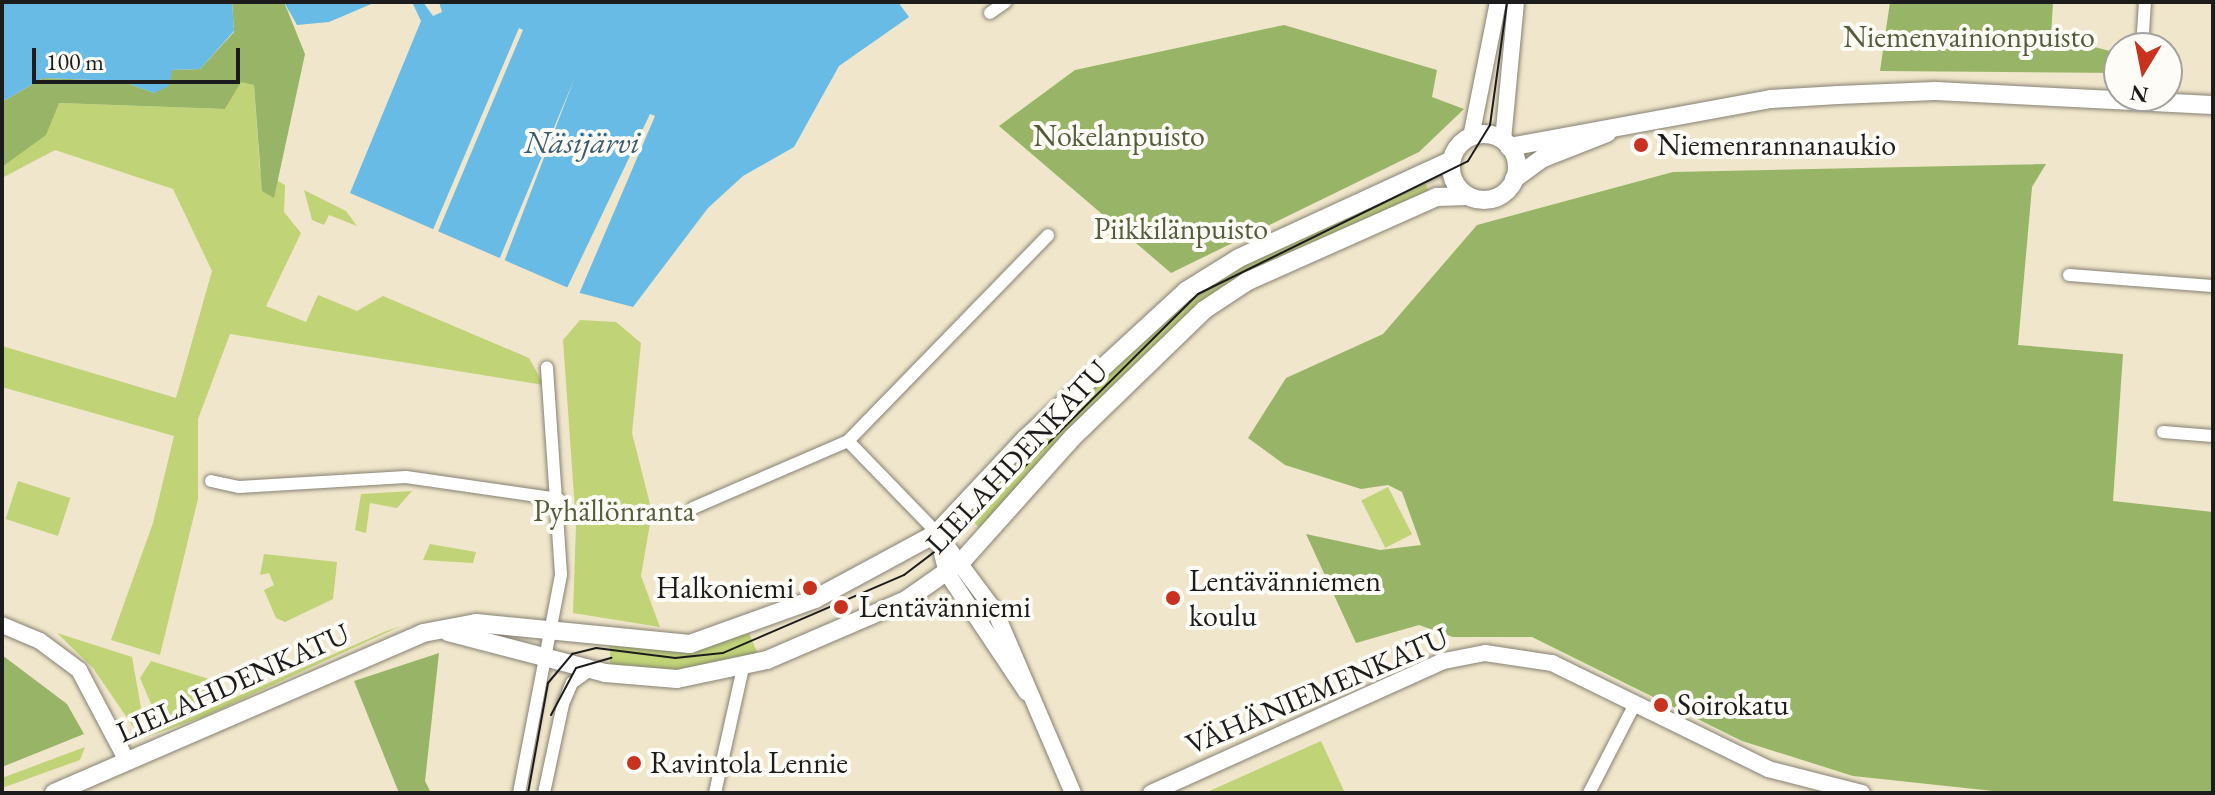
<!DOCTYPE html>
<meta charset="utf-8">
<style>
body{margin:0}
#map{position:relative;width:2215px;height:795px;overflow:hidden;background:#f0e6cb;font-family:"EB Garamond",serif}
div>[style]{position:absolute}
.green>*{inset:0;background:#c0d376;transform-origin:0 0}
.forest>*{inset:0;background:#98b567}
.water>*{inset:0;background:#68bbe4}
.pier>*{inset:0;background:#f0e6cb}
.roads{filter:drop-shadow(0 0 2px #868174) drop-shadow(0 0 2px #868174)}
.minor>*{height:12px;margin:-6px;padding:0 6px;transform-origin:6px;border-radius:6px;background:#fff}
.tertiary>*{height:16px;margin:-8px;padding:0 8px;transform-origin:8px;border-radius:8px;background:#fff}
.secondary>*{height:18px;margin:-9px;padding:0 9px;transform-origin:9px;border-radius:9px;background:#fff}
.secondary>.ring{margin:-9px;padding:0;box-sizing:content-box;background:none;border:18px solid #fff;border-radius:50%}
.tram>*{height:2px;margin:-1px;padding:0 1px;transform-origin:1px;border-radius:1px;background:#1c1c1c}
.dots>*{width:22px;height:22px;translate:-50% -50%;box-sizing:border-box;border:4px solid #fdfcf7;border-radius:50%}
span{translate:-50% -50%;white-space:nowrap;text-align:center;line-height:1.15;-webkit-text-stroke:8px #fdfcf7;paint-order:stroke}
.park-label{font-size:30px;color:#555c3c}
.poi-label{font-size:30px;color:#1c1c1c}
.left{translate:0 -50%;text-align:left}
.right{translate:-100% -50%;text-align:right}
.street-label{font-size:30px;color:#1c1c1c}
.water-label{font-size:32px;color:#3a5c6c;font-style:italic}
.frame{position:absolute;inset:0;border:4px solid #1c1c1c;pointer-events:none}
.north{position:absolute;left:2103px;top:32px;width:80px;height:80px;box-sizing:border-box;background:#fdfcf7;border:2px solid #a3a29f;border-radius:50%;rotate:190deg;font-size:22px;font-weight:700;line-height:32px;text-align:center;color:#1c1c1c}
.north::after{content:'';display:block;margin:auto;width:28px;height:36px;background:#c8321e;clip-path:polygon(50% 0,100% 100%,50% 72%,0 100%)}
.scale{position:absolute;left:32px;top:48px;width:208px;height:36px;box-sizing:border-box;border:4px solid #1c1c1c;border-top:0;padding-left:10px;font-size:24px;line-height:28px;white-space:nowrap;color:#1c1c1c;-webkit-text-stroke:6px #fdfcf7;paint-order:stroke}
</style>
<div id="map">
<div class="green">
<div style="clip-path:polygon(241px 81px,254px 85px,260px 171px,285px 185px,284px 212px,301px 233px,266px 306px,306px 322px,318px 295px,357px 311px,383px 296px,529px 358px,544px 385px,230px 334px,198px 419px,198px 499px,160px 655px,111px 640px,153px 523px,174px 436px,2px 387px,2px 346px,176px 398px,212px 271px,173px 189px,55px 150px,2px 178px,2px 111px,58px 103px,225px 109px)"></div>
<div style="clip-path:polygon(1424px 181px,1431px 195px,1241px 280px,983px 531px,965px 514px,1097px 378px,1218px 275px)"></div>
<div style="clip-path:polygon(304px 190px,346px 211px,357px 226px,329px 215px,324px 225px,312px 220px)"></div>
<div style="clip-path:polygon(580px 320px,616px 322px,641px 343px,632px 433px,652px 512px,641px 576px,660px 627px,573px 613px,576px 524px,563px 340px)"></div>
<div style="left:18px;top:481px;width:55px;height:40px;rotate:18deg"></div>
<div style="left:1388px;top:487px;width:53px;height:30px;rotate:63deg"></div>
<div style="clip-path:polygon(412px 491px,397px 508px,370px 503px,366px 533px,355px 530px,361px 494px)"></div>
<div style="clip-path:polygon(430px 544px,476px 552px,473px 563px,423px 560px)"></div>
<div style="clip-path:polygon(264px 554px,337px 562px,333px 599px,285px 622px,276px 618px,264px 590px,274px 585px,269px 573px,260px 575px)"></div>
<div style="clip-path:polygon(401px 626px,203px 717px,141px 739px,384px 632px)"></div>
<div style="clip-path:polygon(57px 633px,132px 657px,144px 725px,134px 728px,93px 668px)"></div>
<div style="clip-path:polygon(749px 633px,759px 657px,693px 672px,610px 667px,610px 639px,699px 649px)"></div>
<div style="clip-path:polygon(151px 661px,225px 684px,227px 691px,158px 720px,140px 678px)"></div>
<div style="clip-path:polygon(1321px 741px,1345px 793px,1205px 793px)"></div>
<div style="clip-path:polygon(85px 747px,80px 760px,2px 788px,2px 778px)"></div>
</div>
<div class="forest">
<div style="clip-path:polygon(232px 2px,284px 2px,305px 54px,274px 198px,262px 191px,254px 85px,241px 82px,225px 109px,59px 103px,46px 135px,2px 167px,2px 102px,43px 78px,121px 81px,154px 93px,172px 70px,200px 69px,234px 32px)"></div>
<div style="clip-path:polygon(1890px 2px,2053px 2px,2051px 36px,2118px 53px,2119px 73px,1880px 71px)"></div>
<div style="clip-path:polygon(1284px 25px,1437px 70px,1432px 97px,1464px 109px,1419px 152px,1171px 273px,999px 126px,1075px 70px)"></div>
<div style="clip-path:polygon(2046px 164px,2032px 187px,2018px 345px,2123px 354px,2113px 501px,2213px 512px,2213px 793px,2012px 793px,1853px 776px,1742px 741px,1532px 637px,1453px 637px,1419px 625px,1356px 643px,1306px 534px,1380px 550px,1421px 545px,1402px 492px,1388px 485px,1361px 489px,1285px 465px,1248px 438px,1286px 378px,1383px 334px,1477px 225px,1673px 172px)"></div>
<div style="clip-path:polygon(439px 653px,425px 781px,431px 793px,399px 793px,354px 681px)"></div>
<div style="clip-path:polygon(2px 655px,67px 704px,84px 734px,2px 767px)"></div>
</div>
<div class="water">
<div style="clip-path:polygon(2px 2px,232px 2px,234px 31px,200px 69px,172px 70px,169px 86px,154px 93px,121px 81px,43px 78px,2px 102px)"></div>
<div style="clip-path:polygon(284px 2px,376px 2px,329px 22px,297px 25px)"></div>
<div style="clip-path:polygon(412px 2px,423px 2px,433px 16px,442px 12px,439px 2px,898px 2px,909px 17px,839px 66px,794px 147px,743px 176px,708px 208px,633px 307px,580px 293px,350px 193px,421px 21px)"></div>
</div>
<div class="pier">
<div style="clip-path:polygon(519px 28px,523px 30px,437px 234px,432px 232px)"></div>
<div style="clip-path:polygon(575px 77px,504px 262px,498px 262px,499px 260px)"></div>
<div style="clip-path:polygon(650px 114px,655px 116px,579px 294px,567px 288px)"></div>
</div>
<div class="roads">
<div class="minor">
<div style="left:990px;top:13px;width:19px;rotate:-35deg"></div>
<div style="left:2142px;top:48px;width:46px;rotate:-86.3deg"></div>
<div style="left:2069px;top:275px;width:144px;rotate:4.4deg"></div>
<div style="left:2163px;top:432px;width:50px;rotate:4.6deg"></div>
<div style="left:848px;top:441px;width:287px;rotate:-45.8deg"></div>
<div style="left:211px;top:481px;width:29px;rotate:12deg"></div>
<div style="left:239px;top:487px;width:167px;rotate:-3.4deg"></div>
<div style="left:406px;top:477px;width:154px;rotate:8.2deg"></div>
<div style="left:693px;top:508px;width:169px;rotate:-23.4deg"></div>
<div style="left:848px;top:441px;width:128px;rotate:45.9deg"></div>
<div style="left:519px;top:793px;width:223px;rotate:-79.1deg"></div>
<div style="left:561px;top:574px;width:207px;rotate:-93.9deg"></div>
<div style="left:544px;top:793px;width:91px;rotate:-77.9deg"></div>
<div style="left:563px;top:704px;width:23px;rotate:-67deg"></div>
<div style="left:572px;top:683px;width:24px;rotate:-36deg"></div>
<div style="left:715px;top:793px;width:128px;rotate:-77.4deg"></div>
<div style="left:1589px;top:793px;width:102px;rotate:-62.7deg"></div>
</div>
<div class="tertiary">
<div style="left:1471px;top:137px;width:138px;rotate:-78.7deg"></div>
<div style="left:1503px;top:140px;width:139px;rotate:-84.6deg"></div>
<div style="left:937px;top:533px;width:97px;rotate:53.4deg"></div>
<div style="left:995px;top:611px;width:198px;rotate:66.8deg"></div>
<div style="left:937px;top:534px;width:40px;rotate:75.6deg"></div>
<div style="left:947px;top:573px;width:144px;rotate:56.3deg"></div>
<div style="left:2px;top:625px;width:41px;rotate:22.8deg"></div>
<div style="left:40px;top:641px;width:49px;rotate:36.6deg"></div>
<div style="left:79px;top:670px;width:103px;rotate:62.2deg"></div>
<div style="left:1151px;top:793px;width:321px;rotate:-24.3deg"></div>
<div style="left:1444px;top:661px;width:42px;rotate:-11deg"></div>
<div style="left:1485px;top:653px;width:68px;rotate:8.5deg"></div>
<div style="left:1552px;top:663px;width:241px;rotate:26.1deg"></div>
<div style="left:1768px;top:769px;width:97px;rotate:14.3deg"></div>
</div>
<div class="secondary">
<div class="ring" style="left:1451px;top:134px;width:48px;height:48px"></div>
<div style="left:1509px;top:147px;width:266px;rotate:-10.4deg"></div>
<div style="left:1771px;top:99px;width:67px;rotate:-3.4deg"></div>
<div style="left:1838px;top:95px;width:97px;rotate:-2.4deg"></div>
<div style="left:1935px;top:91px;width:278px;rotate:2.9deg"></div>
<div style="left:1514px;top:179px;width:36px;rotate:-36deg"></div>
<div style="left:1543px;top:158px;width:69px;rotate:-21.3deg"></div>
<div style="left:448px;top:632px;width:162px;rotate:14.6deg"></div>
<div style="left:605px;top:673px;width:72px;rotate:4.8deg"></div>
<div style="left:677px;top:679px;width:92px;rotate:-11.9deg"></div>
<div style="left:767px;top:660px;width:151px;rotate:-23.3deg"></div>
<div style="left:906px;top:600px;width:70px;rotate:-35.1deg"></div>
<div style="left:963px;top:560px;width:164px;rotate:-48.2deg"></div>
<div style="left:1072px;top:438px;width:184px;rotate:-44.1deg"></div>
<div style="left:1204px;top:310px;width:53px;rotate:-33.4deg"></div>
<div style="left:1248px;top:281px;width:207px;rotate:-24deg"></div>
<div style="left:1437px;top:197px;width:31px;rotate:-2deg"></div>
<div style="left:54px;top:793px;width:402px;rotate:-23.4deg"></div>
<div style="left:423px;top:633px;width:54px;rotate:-10.7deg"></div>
<div style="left:476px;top:623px;width:215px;rotate:5.6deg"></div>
<div style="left:690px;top:644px;width:133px;rotate:-19.8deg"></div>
<div style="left:815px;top:599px;width:139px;rotate:-28.4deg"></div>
<div style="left:937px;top:533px;width:129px;rotate:-46.9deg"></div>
<div style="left:1025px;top:439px;width:219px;rotate:-42.6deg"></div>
<div style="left:1186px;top:291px;width:62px;rotate:-31.9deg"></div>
<div style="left:1239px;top:258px;width:234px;rotate:-24.7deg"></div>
</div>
</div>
<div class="tram">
<div style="left:551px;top:715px;width:53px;rotate:-62deg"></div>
<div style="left:576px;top:668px;width:37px;rotate:-16deg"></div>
<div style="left:528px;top:793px;width:112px;rotate:-79.7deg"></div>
<div style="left:548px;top:683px;width:38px;rotate:-50deg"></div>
<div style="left:572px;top:654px;width:25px;rotate:-14deg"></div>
<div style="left:596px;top:648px;width:80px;rotate:7.2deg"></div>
<div style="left:675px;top:658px;width:48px;rotate:-5.9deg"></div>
<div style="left:723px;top:653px;width:197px;rotate:-23.3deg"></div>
<div style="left:904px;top:575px;width:63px;rotate:-37.2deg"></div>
<div style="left:954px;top:537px;width:344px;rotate:-44.9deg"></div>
<div style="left:1198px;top:294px;width:301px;rotate:-26.2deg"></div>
<div style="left:1468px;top:161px;width:42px;rotate:-58.6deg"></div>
<div style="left:1490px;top:125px;width:124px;rotate:-82.1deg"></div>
</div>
<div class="dots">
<div style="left:1641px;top:145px;background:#c8321e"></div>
<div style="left:810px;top:588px;background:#c8321e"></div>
<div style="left:1173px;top:598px;background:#c8321e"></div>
<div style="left:841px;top:607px;background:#c8321e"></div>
<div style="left:1661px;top:705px;background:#c8321e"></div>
<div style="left:634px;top:763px;background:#c8321e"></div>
</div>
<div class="park-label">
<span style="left:1969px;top:37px">Niemenvainionpuisto</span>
<span style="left:1119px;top:136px">Nokelanpuisto</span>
<span style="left:1181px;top:229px">Piikkilänpuisto</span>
<span style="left:614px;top:511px">Pyhällönranta</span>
</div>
<div class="poi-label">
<span class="left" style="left:1657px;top:145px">Niemenrannanaukio</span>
<span class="left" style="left:1189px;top:598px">Lentävänniemen<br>koulu</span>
<span class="right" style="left:794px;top:588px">Halkoniemi</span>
<span class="left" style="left:859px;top:607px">Lentävänniemi</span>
<span class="left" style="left:1677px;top:705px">Soirokatu</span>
<span class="left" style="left:650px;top:763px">Ravintola Lennie</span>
</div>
<div class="street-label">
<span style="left:1017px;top:457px;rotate:-47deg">LIELAHDENKATU</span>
<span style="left:233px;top:683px;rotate:-24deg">LIELAHDENKATU</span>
<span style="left:1317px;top:691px;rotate:-23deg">VÄHÄNIEMENKATU</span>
</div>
<div class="water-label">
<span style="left:582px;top:142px">Näsijärvi</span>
</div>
<div class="frame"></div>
<div class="north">N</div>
<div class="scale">100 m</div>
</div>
